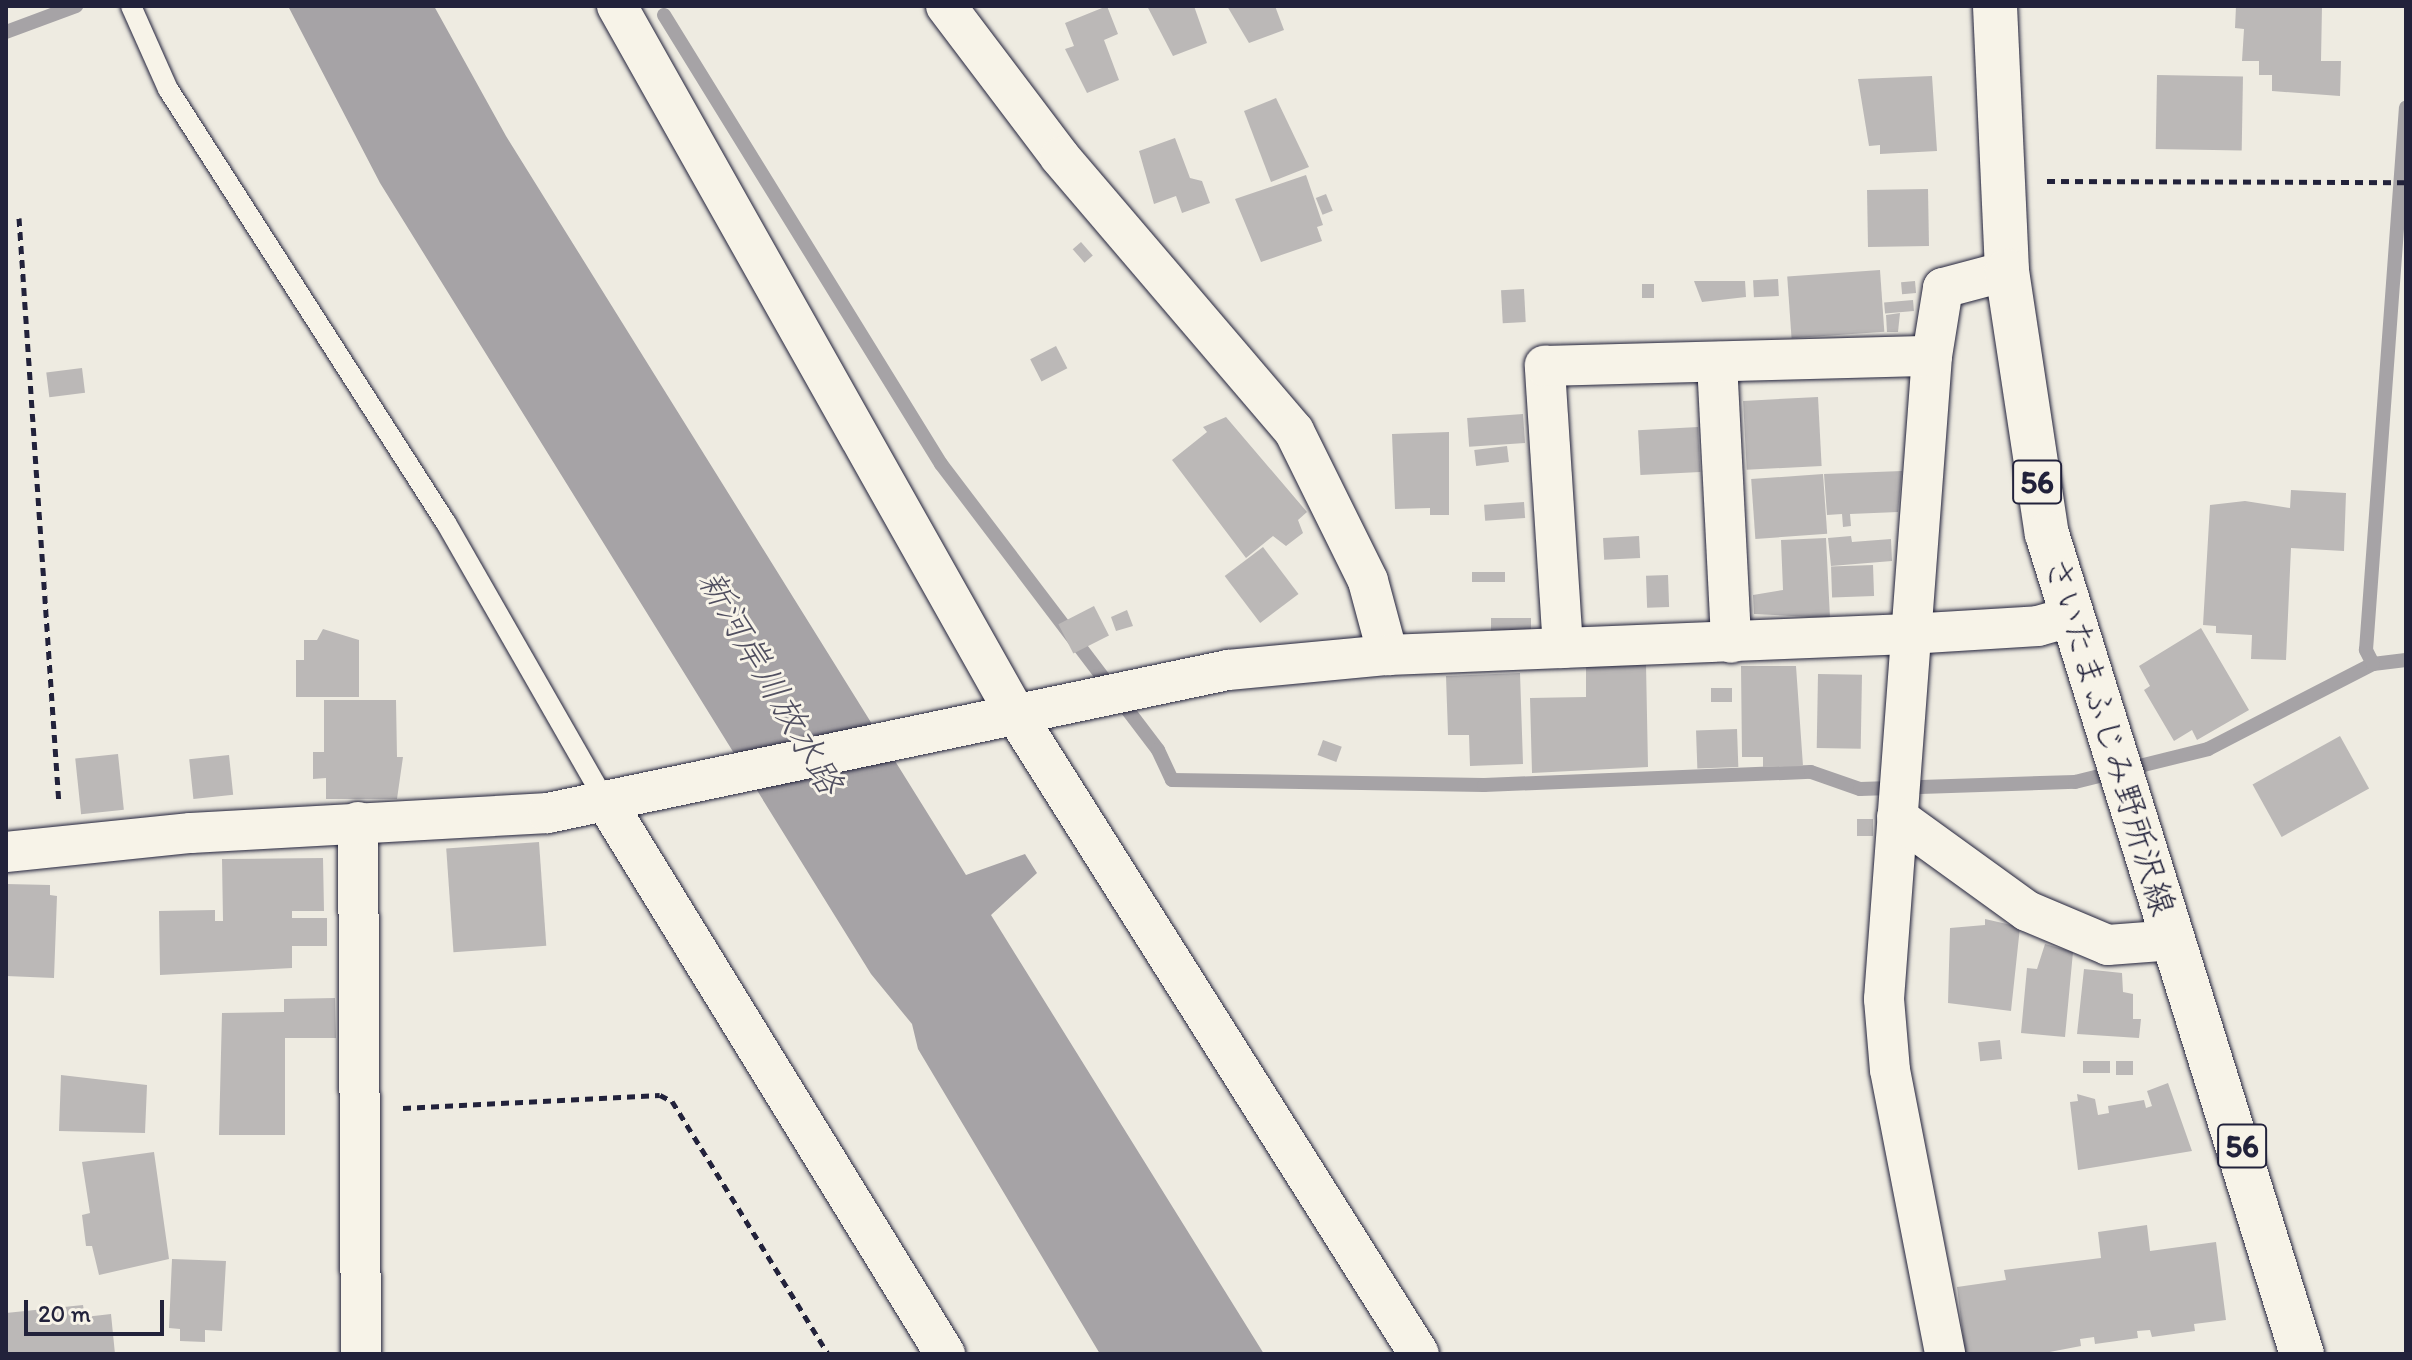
<!DOCTYPE html>
<meta charset="utf-8">
<style>
body{margin:0}
#map{position:relative;width:2412px;height:1360px;overflow:hidden;background:#eeebe1;font-family:Itim,"Klee One",sans-serif}
div>[style]{position:absolute}
.water>*{inset:0;background:#a6a3a6}
.stream>*{height:14px;margin:-7px;padding:0 7px;transform-origin:7px;border-radius:7px;background:#a6a3a6}
.building>*{inset:0;background:#bbb8b7;transform-origin:0 0}
.path>*{height:5px;margin-top:-2.5px;transform-origin:0;background:repeating-linear-gradient(90deg,#22223b 0 8px,transparent 0 14px)}
.roads{filter:drop-shadow(0 0 2px #22223b) drop-shadow(0 0 2px #22223b)}
.lane>*{height:20px;margin:-10px;padding:0 10px;transform-origin:10px;border-radius:10px;background:#f7f3e8}
.street>*{height:40px;margin:-20px;padding:0 20px;transform-origin:20px;border-radius:20px;background:#f7f3e8}
.primary>*{height:44px;margin:-22px;padding:0 22px;transform-origin:22px;border-radius:22px;background:#f7f3e8}
span{translate:-50% -50%;white-space:nowrap;text-align:center;line-height:1.15;-webkit-text-stroke:6px #f7f3e8;paint-order:stroke}
.shield-label span{padding:2px 6px;background:#f7f3e8;border:2px solid;border-radius:6px;-webkit-text-stroke-width:0}
.shield-label{font-size:32px;color:#22223b;font-weight:700}
.street-label{font-size:34px;color:#22223b}
.water-label{font-size:36px;color:#504f60;font-style:italic}
.frame{position:absolute;inset:0;border:8px solid #22223b;pointer-events:none}
.scale{position:absolute;left:24px;top:1300px;width:140px;height:36px;box-sizing:border-box;border:4px solid #22223b;border-top:0;padding-left:10px;font-size:24px;line-height:28px;white-space:nowrap;color:#22223b;-webkit-text-stroke:6px #f7f3e8;paint-order:stroke}
</style>
<div id="map">
<div class="water">
<div style="clip-path:polygon(288px 6px,434px 6px,506px 136px,966px 875px,1025px 854px,1037px 873px,991px 915px,1264px 1354px,1100px 1354px,918px 1049px,912px 1024px,871px 974px,380px 183px)"></div>
</div>
<div class="stream">
<div style="left:664px;top:15px;width:528px;rotate:58.33deg"></div>
<div style="left:941px;top:464px;width:359px;rotate:52.8deg"></div>
<div style="left:1158px;top:750px;width:33px;rotate:65deg"></div>
<div style="left:1172px;top:780px;width:312px;rotate:0.9deg"></div>
<div style="left:1484px;top:785px;width:327px;rotate:-2.3deg"></div>
<div style="left:1811px;top:772px;width:52px;rotate:19.1deg"></div>
<div style="left:1860px;top:789px;width:215px;rotate:-1.9deg"></div>
<div style="left:2075px;top:782px;width:137px;rotate:-13.9deg"></div>
<div style="left:2208px;top:749px;width:186px;rotate:-27.3deg"></div>
<div style="left:2373px;top:664px;width:33px;rotate:-7deg"></div>
<div style="left:6px;top:32px;width:75px;rotate:-20.4deg"></div>
<div style="left:2373px;top:664px;width:16px;rotate:-117deg"></div>
<div style="left:2366px;top:650px;width:544px;rotate:-85.79deg"></div>
</div>
<div class="building">
<div style="clip-path:polygon(1107px 6px,1118px 34px,1104px 40px,1119px 80px,1087px 93px,1065px 49px,1074px 46px,1065px 23px)"></div>
<div style="clip-path:polygon(1147px 6px,1194px 6px,1207px 43px,1173px 56px)"></div>
<div style="clip-path:polygon(1227px 6px,1275px 6px,1284px 30px,1249px 43px)"></div>
<div style="clip-path:polygon(2236px 6px,2322px 6px,2321px 61px,2341px 61px,2340px 96px,2272px 91px,2272px 75px,2259px 75px,2259px 61px,2242px 61px,2244px 29px,2235px 28px)"></div>
<div style="left:2157px;top:75px;width:86px;height:74px;rotate:1deg"></div>
<div style="clip-path:polygon(1932px 76px,1937px 151px,1880px 154px,1880px 145px,1869px 146px,1858px 79px)"></div>
<div style="clip-path:polygon(1276px 98px,1309px 167px,1271px 182px,1244px 111px)"></div>
<div style="clip-path:polygon(1175px 138px,1190px 178px,1202px 181px,1210px 203px,1182px 213px,1176px 196px,1154px 204px,1139px 151px)"></div>
<div style="clip-path:polygon(1306px 175px,1323px 225px,1317px 227px,1322px 241px,1261px 262px,1235px 199px)"></div>
<div style="left:1928px;top:189px;width:57px;height:61px;rotate:89deg"></div>
<div style="left:1326px;top:194px;width:18px;height:11px;rotate:68deg"></div>
<div style="left:1081px;top:242px;width:18px;height:11px;rotate:49deg"></div>
<div style="left:1880px;top:270px;width:62px;height:93px;rotate:86deg"></div>
<div style="left:1778px;top:279px;width:17px;height:25px;rotate:87deg"></div>
<div style="clip-path:polygon(1694px 281px,1745px 281px,1746px 297px,1702px 302px)"></div>
<div style="left:1915px;top:281px;width:12px;height:14px;rotate:85deg"></div>
<div style="left:1642px;top:284px;width:12px;height:14px"></div>
<div style="left:1524px;top:289px;width:33px;height:23px;rotate:87deg"></div>
<div style="left:1913px;top:300px;width:11px;height:29px;rotate:85deg"></div>
<div style="clip-path:polygon(1900px 313px,1898px 332px,1887px 332px,1886px 315px)"></div>
<div style="left:1056px;top:346px;width:25px;height:29px;rotate:63deg"></div>
<div style="left:82px;top:368px;width:25px;height:36px;rotate:83deg"></div>
<div style="left:1818px;top:397px;width:69px;height:75px;rotate:87deg"></div>
<div style="left:1523px;top:414px;width:29px;height:56px;rotate:86deg"></div>
<div style="clip-path:polygon(1226px 417px,1307px 512px,1298px 520px,1303px 533px,1286px 546px,1273px 536px,1246px 558px,1172px 460px,1207px 432px,1203px 427px)"></div>
<div style="left:1698px;top:427px;width:45px;height:60px;rotate:87deg"></div>
<div style="clip-path:polygon(1449px 432px,1449px 515px,1430px 515px,1430px 508px,1395px 509px,1392px 434px)"></div>
<div style="left:1507px;top:446px;width:16px;height:33px;rotate:83deg"></div>
<div style="clip-path:polygon(1902px 471px,1898px 512px,1850px 514px,1851px 526px,1843px 527px,1842px 514px,1827px 515px,1824px 474px)"></div>
<div style="left:1823px;top:474px;width:60px;height:72px;rotate:86deg"></div>
<div style="clip-path:polygon(2291px 490px,2346px 493px,2344px 551px,2291px 548px,2286px 660px,2251px 659px,2252px 635px,2216px 633px,2216px 626px,2203px 625px,2210px 505px,2245px 501px,2290px 508px)"></div>
<div style="left:1524px;top:502px;width:16px;height:40px;rotate:86deg"></div>
<div style="left:1639px;top:536px;width:22px;height:36px;rotate:87deg"></div>
<div style="clip-path:polygon(1851px 536px,1852px 542px,1891px 539px,1892px 561px,1831px 566px,1828px 538px)"></div>
<div style="clip-path:polygon(1826px 538px,1830px 618px,1754px 614px,1753px 595px,1783px 590px,1781px 540px)"></div>
<div style="left:1263px;top:547px;width:59px;height:48px;rotate:53deg"></div>
<div style="left:1873px;top:565px;width:31px;height:42px;rotate:88deg"></div>
<div style="left:1472px;top:572px;width:33px;height:10px"></div>
<div style="left:1668px;top:575px;width:32px;height:22px;rotate:88deg"></div>
<div style="left:1094px;top:606px;width:33px;height:40px;rotate:63deg"></div>
<div style="clip-path:polygon(1127px 610px,1133px 626px,1116px 631px,1111px 617px)"></div>
<div style="left:1531px;top:618px;width:16px;height:40px;rotate:90deg"></div>
<div style="clip-path:polygon(2201px 628px,2249px 710px,2197px 740px,2192px 730px,2174px 741px,2144px 690px,2150px 686px,2139px 666px)"></div>
<div style="clip-path:polygon(323px 629px,359px 640px,359px 697px,296px 697px,296px 660px,304px 660px,304px 640px,317px 640px)"></div>
<div style="clip-path:polygon(1646px 664px,1648px 767px,1532px 773px,1530px 698px,1586px 697px,1586px 666px)"></div>
<div style="clip-path:polygon(1741px 666px,1796px 666px,1803px 766px,1763px 767px,1763px 757px,1742px 757px)"></div>
<div style="clip-path:polygon(1520px 673px,1523px 764px,1470px 766px,1469px 735px,1448px 735px,1446px 676px)"></div>
<div style="left:1818px;top:674px;width:44px;height:74px;rotate:1deg"></div>
<div style="left:1711px;top:688px;width:21px;height:14px"></div>
<div style="clip-path:polygon(324px 700px,396px 700px,397px 757px,403px 757px,397px 799px,326px 799px,326px 778px,313px 779px,313px 752px,324px 752px)"></div>
<div style="left:1737px;top:729px;width:38px;height:41px;rotate:88deg"></div>
<div style="left:2340px;top:736px;width:60px;height:100px;rotate:61deg"></div>
<div style="left:1323px;top:740px;width:20px;height:16px;rotate:20deg"></div>
<div style="left:118px;top:754px;width:56px;height:43px;rotate:84deg"></div>
<div style="left:229px;top:755px;width:40px;height:40px;rotate:84deg"></div>
<div style="left:1857px;top:819px;width:16px;height:17px"></div>
<div style="left:539px;top:842px;width:104px;height:93px;rotate:86deg"></div>
<div style="clip-path:polygon(323px 858px,324px 911px,292px 911px,292px 918px,327px 918px,327px 946px,292px 946px,292px 968px,160px 975px,159px 911px,215px 910px,215px 921px,223px 921px,222px 859px)"></div>
<div style="clip-path:polygon(6px 884px,50px 885px,50px 895px,57px 896px,54px 978px,6px 976px)"></div>
<div style="clip-path:polygon(1985px 919px,2020px 927px,2011px 1011px,1948px 1003px,1950px 928px,1985px 925px)"></div>
<div style="clip-path:polygon(2045px 944px,2073px 952px,2065px 1037px,2021px 1033px,2027px 968px,2037px 969px)"></div>
<div style="clip-path:polygon(2084px 969px,2122px 973px,2123px 992px,2133px 994px,2133px 1019px,2141px 1019px,2139px 1038px,2077px 1034px)"></div>
<div style="clip-path:polygon(335px 998px,336px 1038px,285px 1038px,285px 1135px,219px 1135px,222px 1013px,284px 1012px,284px 999px)"></div>
<div style="left:2000px;top:1040px;width:19px;height:22px;rotate:84deg"></div>
<div style="left:2083px;top:1061px;width:27px;height:12px"></div>
<div style="left:2116px;top:1061px;width:17px;height:14px"></div>
<div style="clip-path:polygon(61px 1075px,147px 1085px,145px 1133px,59px 1131px)"></div>
<div style="clip-path:polygon(2168px 1083px,2192px 1151px,2078px 1170px,2070px 1102px,2078px 1101px,2077px 1094px,2095px 1099px,2098px 1115px,2109px 1113px,2108px 1106px,2144px 1100px,2146px 1108px,2152px 1106px,2147px 1091px)"></div>
<div style="clip-path:polygon(154px 1152px,169px 1259px,99px 1275px,92px 1246px,86px 1246px,82px 1215px,90px 1213px,82px 1162px)"></div>
<div style="clip-path:polygon(2147px 1225px,2150px 1251px,2216px 1242px,2226px 1320px,2194px 1324px,2195px 1331px,2152px 1337px,2150px 1330px,2137px 1331px,2138px 1338px,2095px 1344px,2094px 1337px,2080px 1339px,2081px 1346px,2039px 1354px,1965px 1354px,1957px 1287px,2006px 1280px,2004px 1270px,2101px 1258px,2098px 1232px)"></div>
<div style="clip-path:polygon(172px 1259px,226px 1261px,222px 1331px,205px 1330px,205px 1342px,180px 1341px,180px 1329px,169px 1328px)"></div>
<div style="clip-path:polygon(83px 1305px,85px 1317px,111px 1314px,115px 1354px,7px 1354px,6px 1313px)"></div>
</div>
<div class="path">
<div style="left:2047px;top:181px;width:359px;rotate:0.2deg"></div>
<div style="left:19px;top:218px;width:587px;rotate:86.1deg"></div>
<div style="left:403px;top:1108px;width:257px;rotate:-2.9deg"></div>
<div style="left:660px;top:1095px;width:13px;rotate:27deg"></div>
<div style="left:672px;top:1101px;width:297px;rotate:58.3deg"></div>
</div>
<div class="roads">
<div class="lane">
<div style="left:131px;top:6px;width:91px;rotate:66deg"></div>
<div style="left:168px;top:89px;width:515px;rotate:57.36deg"></div>
<div style="left:446px;top:523px;width:322px;rotate:60.2deg"></div>
</div>
<div class="street">
<div style="left:617px;top:6px;width:814px;rotate:60.63deg"></div>
<div style="left:1016px;top:715px;width:755px;rotate:57.76deg"></div>
<div style="left:946px;top:6px;width:189px;rotate:52.9deg"></div>
<div style="left:1060px;top:157px;width:360px;rotate:49.5deg"></div>
<div style="left:1294px;top:431px;width:167px;rotate:63.7deg"></div>
<div style="left:1368px;top:581px;width:77px;rotate:74.9deg"></div>
<div style="left:1932px;top:356px;width:645px;rotate:94.27deg"></div>
<div style="left:1884px;top:999px;width:71px;rotate:85.2deg"></div>
<div style="left:1890px;top:1070px;width:289px;rotate:79deg"></div>
<div style="left:1717px;top:362px;width:281px;rotate:87.1deg"></div>
<div style="left:1563px;top:648px;width:283px;rotate:-93.7deg"></div>
<div style="left:1545px;top:366px;width:387px;rotate:-1.5deg"></div>
<div style="left:1932px;top:356px;width:69px;rotate:-80.8deg"></div>
<div style="left:1943px;top:288px;width:66px;rotate:-14.9deg"></div>
<div style="left:606px;top:802px;width:648px;rotate:58.44deg"></div>
<div style="left:1897px;top:817px;width:160px;rotate:35.9deg"></div>
<div style="left:2027px;top:911px;width:88px;rotate:22.8deg"></div>
<div style="left:2108px;top:945px;width:66px;rotate:-4.3deg"></div>
<div style="left:358px;top:822px;width:532px;rotate:89.68deg"></div>
<div style="left:6px;top:852px;width:186px;rotate:-5.9deg"></div>
<div style="left:191px;top:833px;width:358px;rotate:-3.2deg"></div>
<div style="left:548px;top:813px;width:695px;rotate:-11.88deg"></div>
<div style="left:1228px;top:670px;width:161px;rotate:-5.4deg"></div>
<div style="left:1388px;top:655px;width:521px;rotate:-2.31deg"></div>
<div style="left:1909px;top:634px;width:129px;rotate:-3.5deg"></div>
<div style="left:2038px;top:626px;width:32px;rotate:-16deg"></div>
</div>
<div class="primary">
<div style="left:1995px;top:6px;width:265px;rotate:87.4deg"></div>
<div style="left:2007px;top:271px;width:266px;rotate:81.4deg"></div>
<div style="left:2047px;top:534px;width:859px;rotate:72.73deg"></div>
</div>
</div>
<div class="shield-label">
<span style="left:2037px;top:482px">56</span>
<span style="left:2242px;top:1146px">56</span>
</div>
<div class="street-label">
<span style="left:2110px;top:736px;rotate:73deg">さいたまふじみ野所沢線</span>
</div>
<div class="water-label">
<span style="left:771px;top:682px;rotate:60deg">新河岸川放水路</span>
</div>
<div class="frame"></div>
<div class="scale">20 m</div>
</div>
